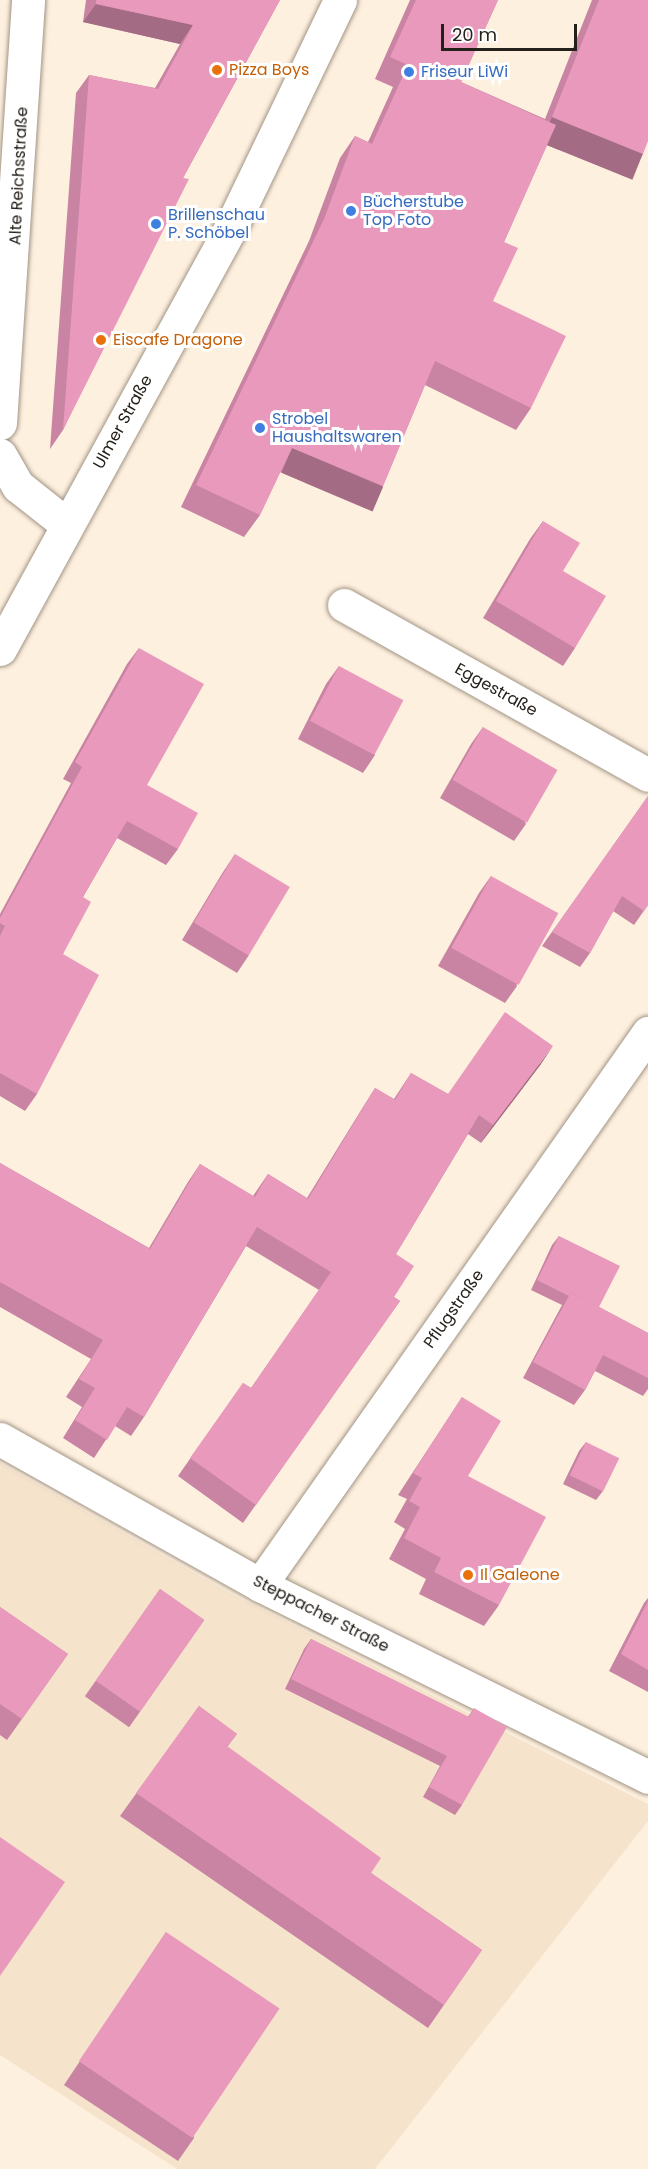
<!DOCTYPE html>
<meta charset="utf-8">
<style>
body{margin:0}
#map{position:relative;width:648px;height:2169px;overflow:hidden;background:#fef0df;font-family:Poppins,sans-serif}
div>[style]{position:absolute}
.built>*{inset:0;background:#f6e3cc}
.roads{filter:drop-shadow(0 0 2px #a29585) drop-shadow(0 0 2px #a29585)}
.minor>*{height:33px;margin:-16.5px;padding:0 16.5px;transform-origin:16.5px;border-radius:16.5px;background:#fff}
.tertiary>*{height:33px;margin:-16.5px;padding:0 16.5px;transform-origin:16.5px;border-radius:16.5px;background:#fff}
.wall>*{inset:0;background:#c884a2;transform-origin:0 0}
.shaded-wall>*{inset:0;background:#a36c84;transform-origin:0 0}
.building>*{inset:0;background:#e99abc;transform-origin:0 0}
.dots>*{width:16px;height:16px;translate:-50% -50%;box-sizing:border-box;border:3px solid #fff;border-radius:50%}
span{translate:-50% -50%;white-space:nowrap;text-align:center;line-height:1.15;-webkit-text-stroke:6px #fff;paint-order:stroke}
.food-label{font-size:16px;color:#c56008}
.left{translate:0 -50%;text-align:left}
.shop-label{font-size:16px;color:#366cbe}
.street-label{font-size:16px;color:#25201a}
.scale{position:absolute;left:441px;top:24px;width:136px;height:27px;box-sizing:border-box;border:3px solid #25201a;border-top:0;padding-left:8px;font-size:18px;line-height:21px;white-space:nowrap;color:#25201a;-webkit-text-stroke:4px #fff;paint-order:stroke}
</style>
<div id="map">
<div class="built">
<div style="clip-path:polygon(0 1463px,237px 1597px,648px 1804px,648px 1821px,375px 2169px,177px 2169px,0 2055px)"></div>
</div>
<div class="roads">
<div class="minor">
<div style="left:0;top:423px;width:424px;rotate:-86.2deg"></div>
<div style="left:0;top:455px;width:36px;rotate:60deg"></div>
<div style="left:18px;top:486px;width:61px;rotate:38.4deg"></div>
<div style="left:344px;top:605px;width:348px;rotate:29.2deg"></div>
<div style="left:0;top:1439px;width:298px;rotate:29.3deg"></div>
<div style="left:260px;top:1585px;width:433px;rotate:26.3deg"></div>
<div style="left:260px;top:1585px;width:675px;rotate:-54.9deg"></div>
</div>
<div class="tertiary">
<div style="left:0;top:649px;width:477px;rotate:-61.3deg"></div>
<div style="left:229px;top:231px;width:256px;rotate:-64.3deg"></div>
</div>
</div>
<div class="wall">
<div style="clip-path:polygon(86px 0,280px 0,183px 178px,63px 430px,50px 449px,76px 93px,89px 75px,155px 88px,180px 44px,83px 22px)"></div>
<div style="clip-path:polygon(410px 0,498px 0,461px 82px,545px 119px,592px 0,648px 0,643px 154px,627px 177px,547px 145px,504px 242px,493px 301px,531px 408px,516px 430px,425px 385px,383px 486px,368px 508px,280px 472px,260px 515px,244px 537px,181px 507px,309px 241px,340px 158px,355px 136px,368px 142px,393px 87px,375px 79px)"></div>
<div style="clip-path:polygon(543px 521px,575px 648px,563px 666px,483px 618px,530px 539px)"></div>
<div style="clip-path:polygon(139px 648px,147px 785px,178px 849px,166px 865px,117px 838px,83px 897px,63px 954px,37px 1094px,25px 1111px,0 1096px,0 914px,71px 783px,63px 779px,127px 664px)"></div>
<div style="clip-path:polygon(339px 666px,375px 755px,363px 773px,298px 739px,326px 684px)"></div>
<div style="clip-path:polygon(483px 727px,526px 824px,514px 841px,440px 798px,471px 744px)"></div>
<div style="clip-path:polygon(648px 796px,648px 905px,634px 925px,613px 911px,590px 953px,580px 967px,542px 946px)"></div>
<div style="clip-path:polygon(235px 854px,249px 955px,237px 973px,182px 940px,223px 872px)"></div>
<div style="clip-path:polygon(491px 876px,517px 986px,505px 1003px,438px 966px,479px 893px)"></div>
<div style="clip-path:polygon(541px 1064px,481px 1143px,468px 1134px,396px 1254px,394px 1297px,400px 1301px,243px 1523px,178px 1476px,243px 1383px,251px 1388px,319px 1290px,246px 1246px,144px 1417px,131px 1436px,115px 1426px,94px 1458px,63px 1438px,82px 1407px,66px 1397px,91px 1359px,0 1307px,0 1163px,149px 1248px,188px 1182px,200px 1164px,253px 1196px,268px 1174px,307px 1198px,363px 1107px,375px 1088px,394px 1099px,411px 1073px,448px 1094px)"></div>
<div style="clip-path:polygon(559px 1236px,599px 1307px,648px 1333px,648px 1389px,643px 1396px,595px 1371px,585px 1390px,574px 1405px,523px 1378px,562px 1305px,531px 1290px,552px 1245px)"></div>
<div style="clip-path:polygon(462px 1397px,468px 1476px,499px 1605px,484px 1626px,419px 1594px,426px 1579px,389px 1559px,405px 1529px,394px 1522px,407px 1499px,398px 1495px)"></div>
<div style="clip-path:polygon(586px 1442px,603px 1491px,596px 1500px,563px 1484px,579px 1451px)"></div>
<div style="left:160px;top:1589px;width:54px;height:131px;rotate:35deg"></div>
<div style="clip-path:polygon(648px 1598px,648px 1692px,609px 1671px,644px 1603px)"></div>
<div style="clip-path:polygon(0 1607px,68px 1654px,7px 1740px,0 1735px)"></div>
<div style="clip-path:polygon(311px 1639px,468px 1717px,474px 1708px,462px 1805px,455px 1815px,423px 1797px,440px 1766px,285px 1689px,304px 1649px)"></div>
<div style="clip-path:polygon(199px 1706px,237px 1734px,227px 1747px,371px 1873px,482px 1950px,428px 2028px,120px 1816px)"></div>
<div style="clip-path:polygon(166px 1932px,194px 2138px,178px 2161px,64px 2085px)"></div>
</div>
<div class="shaded-wall">
<div style="clip-path:polygon(96px 4px,193px 25px,180px 44px,83px 22px)"></div>
<div style="left:552px;top:117px;width:98px;height:28px;rotate:22deg"></div>
<div style="left:292px;top:448px;width:99px;height:27px;rotate:23deg"></div>
<div style="clip-path:polygon(553px 1046px,541px 1064px,481px 1143px,493px 1125px)"></div>
</div>
<div class="building">
<div style="clip-path:polygon(96px 0,280px 0,183px 178px,189px 179px,63px 430px,89px 75px,158px 89px,193px 25px,96px 4px)"></div>
<div style="clip-path:polygon(416px 0,498px 0,461px 82px,556px 125px,504px 242px,518px 248px,493px 301px,566px 336px,531px 408px,435px 361px,383px 486px,292px 448px,260px 515px,196px 485px,324px 219px,355px 136px,372px 144px,408px 65px,390px 57px)"></div>
<div style="clip-path:polygon(599px 0,648px 0,648px 141px,643px 154px,552px 117px)"></div>
<div style="clip-path:polygon(543px 521px,580px 543px,563px 571px,606px 596px,575px 648px,496px 601px)"></div>
<div style="clip-path:polygon(139px 648px,204px 684px,147px 785px,198px 813px,178px 849px,127px 821px,83px 897px,91px 902px,63px 954px,99px 975px,37px 1094px,0 1073px,0 936px,5px 926px,0 923px,0 918px,82px 767px,75px 762px)"></div>
<div style="left:339px;top:666px;width:73px;height:62px;rotate:28deg"></div>
<div style="left:483px;top:727px;width:86px;height:61px;rotate:30deg"></div>
<div style="clip-path:polygon(648px 796px,648px 905px,644px 911px,622px 896px,590px 953px,552px 932px)"></div>
<div style="left:235px;top:854px;width:64px;height:80px;rotate:31deg"></div>
<div style="left:491px;top:876px;width:77px;height:82px;rotate:29deg"></div>
<div style="clip-path:polygon(505px 1012px,553px 1046px,493px 1125px,479px 1115px,396px 1254px,414px 1266px,394px 1297px,400px 1301px,256px 1505px,190px 1458px,243px 1383px,251px 1388px,331px 1272px,257px 1227px,144px 1417px,127px 1407px,107px 1440px,75px 1420px,95px 1388px,79px 1379px,103px 1340px,0 1282px,0 1163px,150px 1249px,200px 1164px,255px 1197px,268px 1174px,308px 1199px,375px 1088px,395px 1100px,411px 1073px,448px 1094px)"></div>
<div style="clip-path:polygon(559px 1236px,620px 1266px,599px 1307px,571px 1292px,569px 1296px,537px 1280px)"></div>
<div style="clip-path:polygon(571px 1292px,648px 1333px,648px 1378px,603px 1355px,585px 1390px,533px 1362px)"></div>
<div style="clip-path:polygon(462px 1397px,501px 1421px,468px 1476px,546px 1517px,499px 1605px,434px 1572px,441px 1558px,404px 1538px,420px 1507px,409px 1501px,422px 1478px,413px 1473px)"></div>
<div style="left:586px;top:1442px;width:37px;height:37px;rotate:26deg"></div>
<div style="left:160px;top:1589px;width:54px;height:112px;rotate:35deg"></div>
<div style="clip-path:polygon(648px 1601px,648px 1670px,621px 1654px)"></div>
<div style="clip-path:polygon(0 1607px,68px 1654px,22px 1719px,0 1704px)"></div>
<div style="clip-path:polygon(311px 1639px,469px 1717px,474px 1708px,507px 1727px,462px 1805px,429px 1787px,447px 1756px,291px 1679px)"></div>
<div style="clip-path:polygon(199px 1706px,237px 1734px,227px 1746px,381px 1858px,371px 1873px,482px 1950px,444px 2005px,136px 1793px)"></div>
<div style="clip-path:polygon(0 1837px,65px 1882px,0 1976px)"></div>
<div style="left:166px;top:1932px;width:137px;height:156px;rotate:34deg"></div>
</div>
<div class="dots">
<div style="left:217px;top:70px;background:#e8710a"></div>
<div style="left:409px;top:72px;background:#3f7fe0"></div>
<div style="left:351px;top:211px;background:#3f7fe0"></div>
<div style="left:156px;top:224px;background:#3f7fe0"></div>
<div style="left:101px;top:340px;background:#e8710a"></div>
<div style="left:260px;top:428px;background:#3f7fe0"></div>
<div style="left:468px;top:1575px;background:#e8710a"></div>
</div>
<div class="food-label">
<span class="left" style="left:229px;top:70px">Pizza Boys</span>
<span class="left" style="left:113px;top:340px">Eiscafe Dragone</span>
<span class="left" style="left:480px;top:1575px">Il Galeone</span>
</div>
<div class="shop-label">
<span class="left" style="left:421px;top:72px">Friseur LiWi</span>
<span class="left" style="left:363px;top:211px">Bücherstube<br>Top Foto</span>
<span class="left" style="left:168px;top:224px">Brillenschau<br>P. Schöbel</span>
<span class="left" style="left:272px;top:428px">Strobel<br>Haushaltswaren</span>
</div>
<div class="street-label">
<span style="left:19px;top:176px;rotate:-87deg">Alte Reichsstraße</span>
<span style="left:123px;top:422px;rotate:-61deg">Ulmer Straße</span>
<span style="left:496px;top:690px;rotate:29deg">Eggestraße</span>
<span style="left:454px;top:1309px;rotate:-55deg">Pflugstraße</span>
<span style="left:321px;top:1614px;rotate:27deg">Steppacher Straße</span>
</div>
<div class="scale">20 m</div>
</div>
